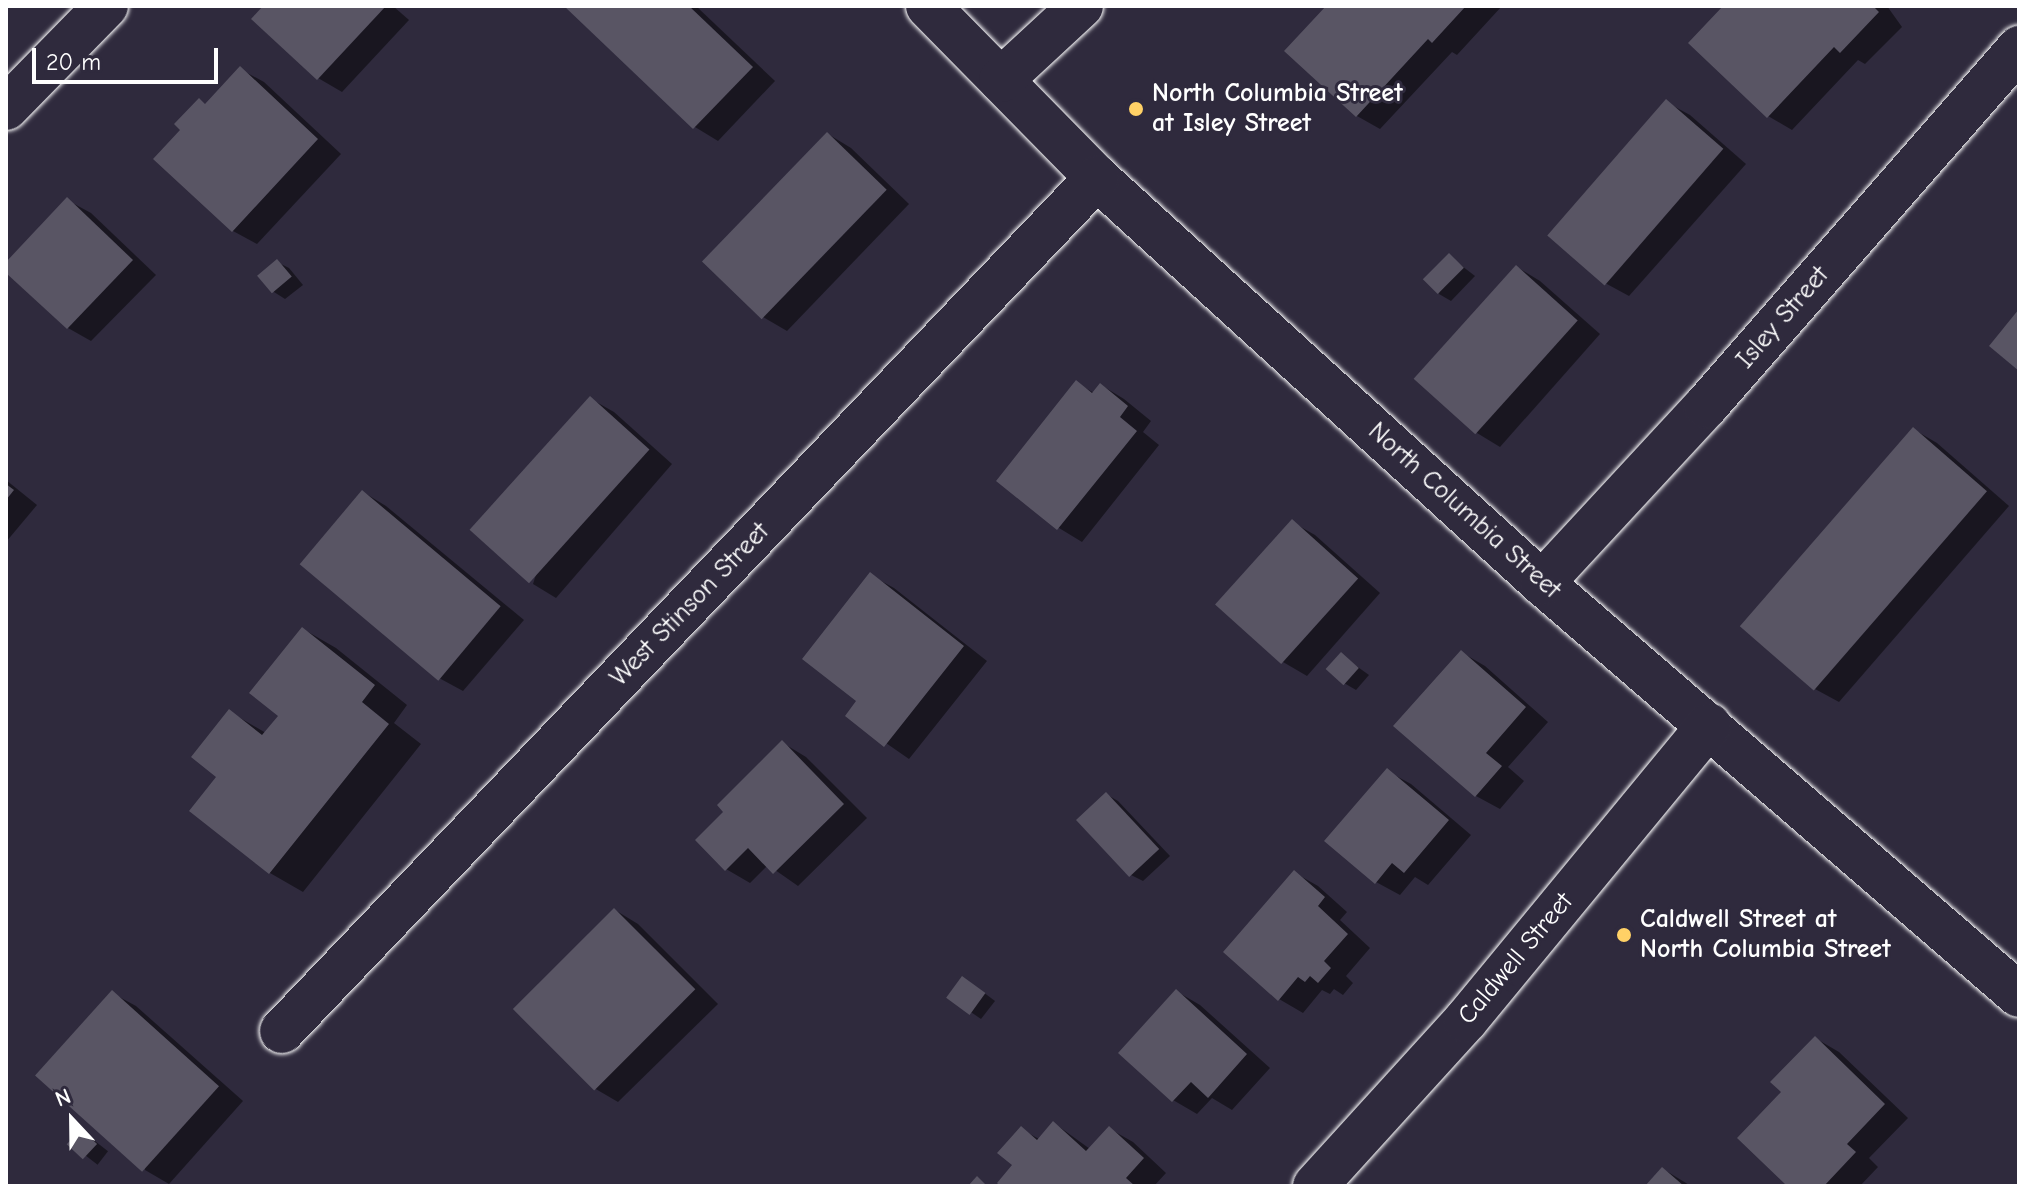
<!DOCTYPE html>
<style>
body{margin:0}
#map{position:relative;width:2025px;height:1192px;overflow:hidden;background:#2f2a3d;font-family:"Comic Neue",sans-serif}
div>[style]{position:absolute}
.shadow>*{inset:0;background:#0007;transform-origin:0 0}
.building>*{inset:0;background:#595564;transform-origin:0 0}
.roads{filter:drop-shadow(0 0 2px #fff) drop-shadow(0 0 2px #fff)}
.street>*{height:44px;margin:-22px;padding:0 22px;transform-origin:22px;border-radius:22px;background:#2f2a3d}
.dots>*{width:22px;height:22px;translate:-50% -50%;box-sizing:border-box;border:4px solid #2f2a3d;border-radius:50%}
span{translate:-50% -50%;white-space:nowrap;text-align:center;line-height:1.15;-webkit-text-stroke:6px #2f2a3d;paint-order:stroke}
.poi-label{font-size:26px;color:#fff;font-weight:700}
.left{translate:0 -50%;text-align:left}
.street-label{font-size:26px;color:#fff}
.frame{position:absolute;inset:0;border:8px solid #fff;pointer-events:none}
.north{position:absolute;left:32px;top:1080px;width:80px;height:80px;-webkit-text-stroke:6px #2f2a3d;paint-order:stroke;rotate:338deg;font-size:22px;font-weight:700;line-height:32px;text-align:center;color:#fff}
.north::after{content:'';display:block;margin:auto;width:28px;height:36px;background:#fff;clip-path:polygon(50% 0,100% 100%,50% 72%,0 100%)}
.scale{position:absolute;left:32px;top:48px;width:186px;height:36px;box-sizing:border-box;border:4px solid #fff;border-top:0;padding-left:10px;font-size:24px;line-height:28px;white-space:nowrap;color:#fff;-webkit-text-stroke:6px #2f2a3d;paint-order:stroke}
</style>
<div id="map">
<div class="shadow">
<div style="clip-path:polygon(266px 6px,393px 6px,409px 20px,342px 92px,318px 78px)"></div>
<div style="clip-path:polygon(567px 6px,696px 6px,775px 81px,718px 141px,695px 127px)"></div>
<div style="clip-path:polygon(1328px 6px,1502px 6px,1457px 55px,1452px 52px,1380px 129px,1357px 116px)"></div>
<div style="clip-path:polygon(1726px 6px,1887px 6px,1902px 27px,1865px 64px,1858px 60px,1792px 130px,1768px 116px)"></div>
<div style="clip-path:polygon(240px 69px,264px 82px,341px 154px,257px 244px,233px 231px,156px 159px)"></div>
<div style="clip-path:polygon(1666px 102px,1690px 115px,1746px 164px,1629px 296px,1605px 283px,1550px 234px)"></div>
<div style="clip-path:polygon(828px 134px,851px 148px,909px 204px,787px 331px,763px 317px)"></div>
<div style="clip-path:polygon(67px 200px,91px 213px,156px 275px,91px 341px,68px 328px,6px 270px,6px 265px)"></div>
<div style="clip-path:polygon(1449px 256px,1475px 276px,1451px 301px,1439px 294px)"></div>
<div style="clip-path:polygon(277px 262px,289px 268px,303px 285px,285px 299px,274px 292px,260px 275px)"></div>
<div style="clip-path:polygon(1517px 267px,1540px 281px,1600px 334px,1500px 447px,1477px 433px)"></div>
<div style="clip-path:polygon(1077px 383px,1094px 393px,1101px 385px,1124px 399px,1151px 421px,1143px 432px,1159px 445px,1082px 542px,1059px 528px,999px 481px)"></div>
<div style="clip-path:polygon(591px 399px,614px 412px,672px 464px,556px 598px,533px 584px)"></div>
<div style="clip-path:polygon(1913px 429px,1937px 443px,2009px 506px,1839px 702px,1815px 689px)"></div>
<div style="clip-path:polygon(6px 480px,37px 505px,6px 542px)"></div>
<div style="clip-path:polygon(363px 492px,386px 506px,524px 620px,463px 691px,439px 678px,303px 565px)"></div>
<div style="clip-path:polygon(1292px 522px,1315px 535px,1380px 593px,1307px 676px,1283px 662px)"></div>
<div style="clip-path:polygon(870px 575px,894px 588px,987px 661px,909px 759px,847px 716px,859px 700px)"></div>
<div style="clip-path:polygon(303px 629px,336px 648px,407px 705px,394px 723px,421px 744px,303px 892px,270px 873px,219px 776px,230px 712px,266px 733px,280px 716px)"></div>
<div style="clip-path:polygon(1461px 652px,1485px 666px,1548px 722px,1508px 767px,1524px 781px,1500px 809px,1476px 796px)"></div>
<div style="clip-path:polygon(1341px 655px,1369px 675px,1356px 690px,1344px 683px)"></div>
<div style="clip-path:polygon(783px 743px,806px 757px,867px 818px,798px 886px,768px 865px,750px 883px,726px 869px,726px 813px)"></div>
<div style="clip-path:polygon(1387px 771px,1411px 784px,1471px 835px,1428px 885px,1415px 877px,1400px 895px,1376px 882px)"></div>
<div style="clip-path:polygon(1106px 794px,1118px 801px,1170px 856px,1143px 881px,1131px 875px)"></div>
<div style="clip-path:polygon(1295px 873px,1318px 886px,1347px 912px,1340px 920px,1370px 948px,1346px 976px,1353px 983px,1343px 995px,1334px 989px,1330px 994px,1322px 990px,1303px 1013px,1279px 999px)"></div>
<div style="clip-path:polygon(615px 910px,638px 924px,718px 1004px,618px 1102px,594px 1088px)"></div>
<div style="clip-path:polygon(975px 986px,995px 1001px,981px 1019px,949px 997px)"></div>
<div style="clip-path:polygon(1176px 991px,1200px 1005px,1270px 1068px,1232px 1110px,1212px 1098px,1197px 1114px,1173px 1100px)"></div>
<div style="clip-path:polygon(112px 993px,136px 1006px,243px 1101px,169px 1184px,145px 1170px)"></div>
<div style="clip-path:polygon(1815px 1038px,1839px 1052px,1908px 1118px,1869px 1158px,1878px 1167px,1860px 1186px,1790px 1186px,1783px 1092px)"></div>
<div style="clip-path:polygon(1054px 1123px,1090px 1149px,1110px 1129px,1133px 1142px,1166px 1173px,1154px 1186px,1003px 1186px,1015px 1165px,1021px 1129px,1039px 1139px)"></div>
<div style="left:82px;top:1131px;width:33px;height:17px;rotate:38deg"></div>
<div style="clip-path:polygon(1663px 1169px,1686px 1183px,1690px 1186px,1648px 1186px)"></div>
</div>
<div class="building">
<div style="clip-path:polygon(263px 6px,386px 6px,317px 80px,251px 19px)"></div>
<div style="clip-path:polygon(564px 6px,689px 6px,753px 67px,693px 129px)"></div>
<div style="clip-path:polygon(1326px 6px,1466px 6px,1432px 43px,1428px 39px,1356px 117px,1284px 51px)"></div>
<div style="clip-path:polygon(1723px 6px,1873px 6px,1879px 12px,1840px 53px,1834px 47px,1767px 118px,1688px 43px)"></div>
<div style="clip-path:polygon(240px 66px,318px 139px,232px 232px,153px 159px,180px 130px,174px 124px,199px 98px,205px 104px)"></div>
<div style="left:1666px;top:99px;width:76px;height:181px;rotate:41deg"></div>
<div style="left:827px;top:132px;width:83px;height:180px;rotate:44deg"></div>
<div style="clip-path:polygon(67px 197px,133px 260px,67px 329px,6px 273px,6px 262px)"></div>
<div style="left:1449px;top:253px;width:21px;height:37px;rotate:45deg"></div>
<div style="left:277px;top:259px;width:23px;height:26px;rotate:50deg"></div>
<div style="left:1516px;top:265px;width:83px;height:153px;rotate:42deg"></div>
<div style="clip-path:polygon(2019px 309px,2019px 371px,1989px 346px)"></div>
<div style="clip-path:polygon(1076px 380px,1092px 393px,1100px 383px,1128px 406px,1120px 417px,1137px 431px,1057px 530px,996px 481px)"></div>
<div style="left:590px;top:396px;width:80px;height:180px;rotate:42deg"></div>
<div style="left:1913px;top:427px;width:98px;height:264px;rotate:41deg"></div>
<div style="clip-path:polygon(6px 484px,14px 490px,6px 500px)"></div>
<div style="left:362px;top:490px;width:181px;height:97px;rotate:40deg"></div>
<div style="left:1292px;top:519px;width:89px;height:115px;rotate:42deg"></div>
<div style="clip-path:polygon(870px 572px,964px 646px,884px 747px,845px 716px,856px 701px,802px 659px)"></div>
<div style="clip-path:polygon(302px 627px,375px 685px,362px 702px,389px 724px,269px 874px,189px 811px,216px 777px,191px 757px,229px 709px,262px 735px,278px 716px,249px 693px)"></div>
<div style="clip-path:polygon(1461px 650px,1526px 707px,1486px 753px,1502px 766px,1475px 797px,1393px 726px)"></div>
<div style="left:1341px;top:652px;width:24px;height:23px;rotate:42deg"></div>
<div style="clip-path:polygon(782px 740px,844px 804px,773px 874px,748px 848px,725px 871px,695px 840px,723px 812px,717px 805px)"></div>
<div style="clip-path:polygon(1387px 768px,1449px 820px,1404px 873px,1392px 863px,1375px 884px,1324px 841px)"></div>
<div style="left:1106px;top:792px;width:78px;height:41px;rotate:47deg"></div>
<div style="clip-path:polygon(1294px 870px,1325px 897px,1318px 906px,1348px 934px,1324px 961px,1331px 968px,1318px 983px,1310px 976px,1305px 982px,1298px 977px,1278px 1001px,1223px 952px)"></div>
<div style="left:614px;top:908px;width:115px;height:143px;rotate:45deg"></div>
<div style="left:962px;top:976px;width:29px;height:27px;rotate:36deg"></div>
<div style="clip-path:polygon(1176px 989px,1247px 1054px,1208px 1098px,1191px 1082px,1172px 1102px,1118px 1053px)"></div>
<div style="left:112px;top:990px;width:144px;height:115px;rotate:42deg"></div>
<div style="clip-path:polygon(1815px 1036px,1885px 1104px,1847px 1144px,1856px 1152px,1824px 1186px,1787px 1186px,1737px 1138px,1781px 1092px,1770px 1082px)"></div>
<div style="clip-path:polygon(1053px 1121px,1086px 1151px,1109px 1126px,1144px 1158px,1126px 1178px,1135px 1186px,1000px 1186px,997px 1183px,1012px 1165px,997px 1153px,1021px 1126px,1037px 1140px)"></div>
<div style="left:81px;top:1129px;width:22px;height:21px;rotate:43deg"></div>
<div style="clip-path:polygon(1662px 1167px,1684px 1186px,1645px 1186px)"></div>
<div style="clip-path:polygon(977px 1176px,987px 1186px,968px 1186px)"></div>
</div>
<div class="roads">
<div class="street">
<div style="left:928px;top:6px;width:241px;rotate:45.5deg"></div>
<div style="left:1097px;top:178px;width:602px;rotate:42.31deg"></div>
<div style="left:1542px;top:583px;width:630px;rotate:40.82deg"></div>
<div style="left:1001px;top:80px;width:109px;rotate:-42.8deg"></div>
<div style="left:6px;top:108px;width:143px;rotate:-45.6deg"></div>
<div style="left:1542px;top:583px;width:241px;rotate:-47.2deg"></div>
<div style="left:1706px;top:406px;width:476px;rotate:-48.8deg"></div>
<div style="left:282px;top:1031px;width:1180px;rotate:-46.31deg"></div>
<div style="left:1315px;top:1186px;width:224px;rotate:-47.7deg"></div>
<div style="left:1466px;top:1020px;width:382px;rotate:-50.5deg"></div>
</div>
</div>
<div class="dots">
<div style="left:1136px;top:109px;background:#ffd166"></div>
<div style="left:1624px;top:935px;background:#ffd166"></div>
</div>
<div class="poi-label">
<span class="left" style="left:1152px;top:109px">North Columbia Street<br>at Isley Street</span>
<span class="left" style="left:1640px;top:935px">Caldwell Street at<br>North Columbia Street</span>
</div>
<div class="street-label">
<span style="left:1783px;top:318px;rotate:-49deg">Isley Street</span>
<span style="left:1464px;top:511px;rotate:42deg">North Columbia Street</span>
<span style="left:690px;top:605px;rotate:-46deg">West Stinson Street</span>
<span style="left:1516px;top:959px;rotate:-50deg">Caldwell Street</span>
</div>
<div class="frame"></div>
<div class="north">N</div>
<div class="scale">20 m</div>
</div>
